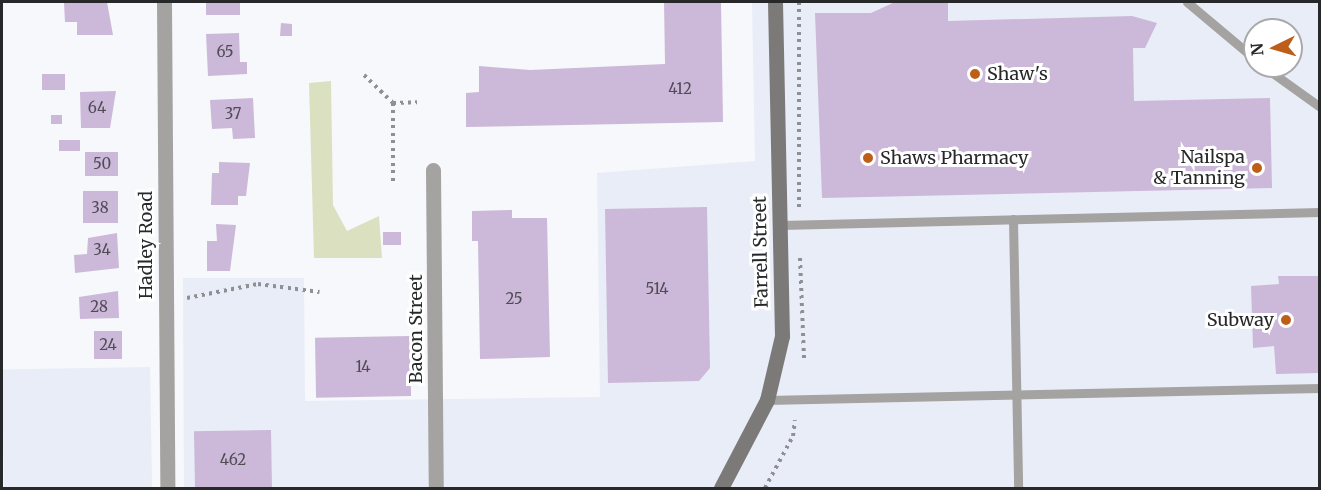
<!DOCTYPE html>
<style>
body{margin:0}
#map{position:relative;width:1321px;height:490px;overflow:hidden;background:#f6f8fc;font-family:Merriweather,serif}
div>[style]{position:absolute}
.built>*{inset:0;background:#e9edf8;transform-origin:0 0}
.green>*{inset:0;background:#dbe1c0}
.building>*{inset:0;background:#ccb8d9;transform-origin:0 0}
.path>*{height:4px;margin-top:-2px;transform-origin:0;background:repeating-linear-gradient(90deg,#8f9093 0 3px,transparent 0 7.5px)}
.lane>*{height:9px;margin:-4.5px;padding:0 4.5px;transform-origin:4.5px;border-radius:4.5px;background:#a4a3a1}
.street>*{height:15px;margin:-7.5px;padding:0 7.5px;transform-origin:7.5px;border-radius:7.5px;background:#a4a3a1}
.secondary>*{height:15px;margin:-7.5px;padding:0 7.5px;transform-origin:7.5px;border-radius:7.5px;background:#7c7a78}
.dots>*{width:16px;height:16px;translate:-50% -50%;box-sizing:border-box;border:3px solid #fff;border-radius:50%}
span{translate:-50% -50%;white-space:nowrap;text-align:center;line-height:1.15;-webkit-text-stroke:6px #fff;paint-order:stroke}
.number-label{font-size:15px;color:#504c55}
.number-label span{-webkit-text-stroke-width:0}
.poi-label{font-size:18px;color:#272829}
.left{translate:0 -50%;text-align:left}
.right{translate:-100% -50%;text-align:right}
.street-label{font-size:18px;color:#272829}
.frame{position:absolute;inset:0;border:3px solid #272829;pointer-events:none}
.north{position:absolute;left:1243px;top:18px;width:60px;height:60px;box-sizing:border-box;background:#fff;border:2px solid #a9a9a9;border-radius:50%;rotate:265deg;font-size:16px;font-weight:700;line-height:24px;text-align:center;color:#272829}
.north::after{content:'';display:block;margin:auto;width:21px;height:27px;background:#be5f19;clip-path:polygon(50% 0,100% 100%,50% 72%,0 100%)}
</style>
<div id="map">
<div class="built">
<div style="clip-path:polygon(evenodd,752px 2px,1319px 2px,1319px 488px,184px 488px,183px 278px,304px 278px,305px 401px,600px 397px,597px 173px,755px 161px,752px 2px,1255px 30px,1291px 30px,1291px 66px,1255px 66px,1255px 30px)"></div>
<div style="left:150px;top:367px;width:121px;height:148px;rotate:89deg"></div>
</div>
<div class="green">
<div style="clip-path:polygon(331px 81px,333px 205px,347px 231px,379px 216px,382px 258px,314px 258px,309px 83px)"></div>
</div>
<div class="building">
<div style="clip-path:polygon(107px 2px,113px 35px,77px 35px,77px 22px,65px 22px,64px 3px)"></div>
<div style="left:206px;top:2px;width:34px;height:13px"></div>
<div style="clip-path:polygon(664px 2px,721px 2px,723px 122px,466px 127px,466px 93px,479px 92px,479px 66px,530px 70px,665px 64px)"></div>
<div style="clip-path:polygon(895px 2px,948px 2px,948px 21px,1132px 16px,1157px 23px,1145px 48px,1133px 48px,1134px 101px,1270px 98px,1272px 188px,822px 198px,815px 13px,871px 13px)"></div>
<div style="clip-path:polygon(281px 23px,292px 24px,292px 36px,280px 36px)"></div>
<div style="clip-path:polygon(239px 33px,240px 62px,247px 62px,247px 74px,208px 76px,206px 34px)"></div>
<div style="left:65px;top:74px;width:16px;height:23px;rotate:90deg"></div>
<div style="clip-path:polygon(116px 91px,110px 128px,81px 128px,80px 92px)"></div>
<div style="clip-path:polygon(253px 98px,255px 138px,233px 139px,232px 128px,212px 129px,210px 100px)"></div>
<div style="left:51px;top:115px;width:11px;height:9px"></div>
<div style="left:59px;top:140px;width:21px;height:11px"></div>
<div style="left:85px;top:152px;width:33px;height:24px"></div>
<div style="clip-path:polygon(219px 162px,250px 163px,246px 196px,238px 196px,238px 205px,211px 205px,212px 173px,219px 173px)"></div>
<div style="left:118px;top:191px;width:32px;height:35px;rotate:90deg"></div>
<div style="clip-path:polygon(707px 207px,710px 368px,699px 381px,608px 383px,605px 209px)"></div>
<div style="clip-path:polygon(512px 210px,512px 218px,547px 218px,550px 357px,480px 359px,478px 241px,472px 241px,472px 211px)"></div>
<div style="clip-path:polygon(216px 224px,236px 225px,230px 271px,207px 271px,207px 241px,217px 241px)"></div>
<div style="left:383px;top:232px;width:18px;height:13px"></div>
<div style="clip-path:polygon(117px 233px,119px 268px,75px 273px,74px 255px,87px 254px,88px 238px)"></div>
<div style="clip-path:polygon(1278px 276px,1320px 276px,1320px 373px,1276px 374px,1274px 346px,1253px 348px,1251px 286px,1279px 284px)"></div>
<div style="clip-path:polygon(118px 291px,119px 318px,80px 319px,79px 297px)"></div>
<div style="left:94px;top:331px;width:28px;height:28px"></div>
<div style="left:410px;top:336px;width:60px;height:95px;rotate:89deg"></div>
<div style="left:271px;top:430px;width:58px;height:77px;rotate:89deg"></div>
</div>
<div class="path">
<div style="left:799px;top:2px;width:209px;rotate:90deg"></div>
<div style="left:364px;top:75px;width:40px;rotate:44deg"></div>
<div style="left:393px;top:103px;width:80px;rotate:90deg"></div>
<div style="left:393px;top:103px;width:24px;rotate:-2deg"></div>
<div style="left:800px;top:258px;width:101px;rotate:87.7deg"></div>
<div style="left:187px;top:298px;width:72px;rotate:-11.2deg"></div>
<div style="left:258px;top:284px;width:62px;rotate:7.5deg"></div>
<div style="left:765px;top:488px;width:59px;rotate:-61.7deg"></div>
<div style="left:793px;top:436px;width:16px;rotate:-83deg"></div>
</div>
<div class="lane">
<div style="left:1187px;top:2px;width:89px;rotate:40deg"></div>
<div style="left:1263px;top:66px;width:70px;rotate:35.7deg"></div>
<div style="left:1013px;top:219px;width:269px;rotate:88.9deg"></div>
<div style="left:781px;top:225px;width:539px;rotate:-1.38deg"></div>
<div style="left:767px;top:400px;width:553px;rotate:-1.24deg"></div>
</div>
<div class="street">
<div style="left:164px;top:2px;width:486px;rotate:89.6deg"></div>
<div style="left:433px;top:170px;width:318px;rotate:89.5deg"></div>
</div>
<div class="secondary">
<div style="left:721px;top:488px;width:99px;rotate:-62.4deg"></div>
<div style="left:767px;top:400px;width:66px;rotate:-76.8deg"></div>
<div style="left:782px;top:336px;width:334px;rotate:-91.2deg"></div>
</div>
<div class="dots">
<div style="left:975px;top:74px;background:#be5f19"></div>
<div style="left:868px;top:158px;background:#be5f19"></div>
<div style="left:1257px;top:168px;background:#be5f19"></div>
<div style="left:1286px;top:320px;background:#be5f19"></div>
</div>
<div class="number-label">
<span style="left:225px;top:52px">65</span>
<span style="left:680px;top:89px">412</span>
<span style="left:97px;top:108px">64</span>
<span style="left:233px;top:114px">37</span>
<span style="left:102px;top:164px">50</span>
<span style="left:100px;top:208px">38</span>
<span style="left:102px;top:250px">34</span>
<span style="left:657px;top:289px">514</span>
<span style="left:514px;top:299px">25</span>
<span style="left:99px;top:307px">28</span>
<span style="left:108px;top:345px">24</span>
<span style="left:363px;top:367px">14</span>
<span style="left:233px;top:460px">462</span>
</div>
<div class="poi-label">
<span class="left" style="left:987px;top:74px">Shaw's</span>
<span class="left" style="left:880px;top:158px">Shaws Pharmacy</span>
<span class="right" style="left:1245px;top:168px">Nailspa<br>&amp; Tanning</span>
<span class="right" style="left:1274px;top:320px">Subway</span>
</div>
<div class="street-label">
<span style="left:146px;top:245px;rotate:-90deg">Hadley Road</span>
<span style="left:761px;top:252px;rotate:-91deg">Farrell Street</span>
<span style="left:416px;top:329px;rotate:-90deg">Bacon Street</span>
</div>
<div class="frame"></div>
<div class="north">N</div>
</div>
